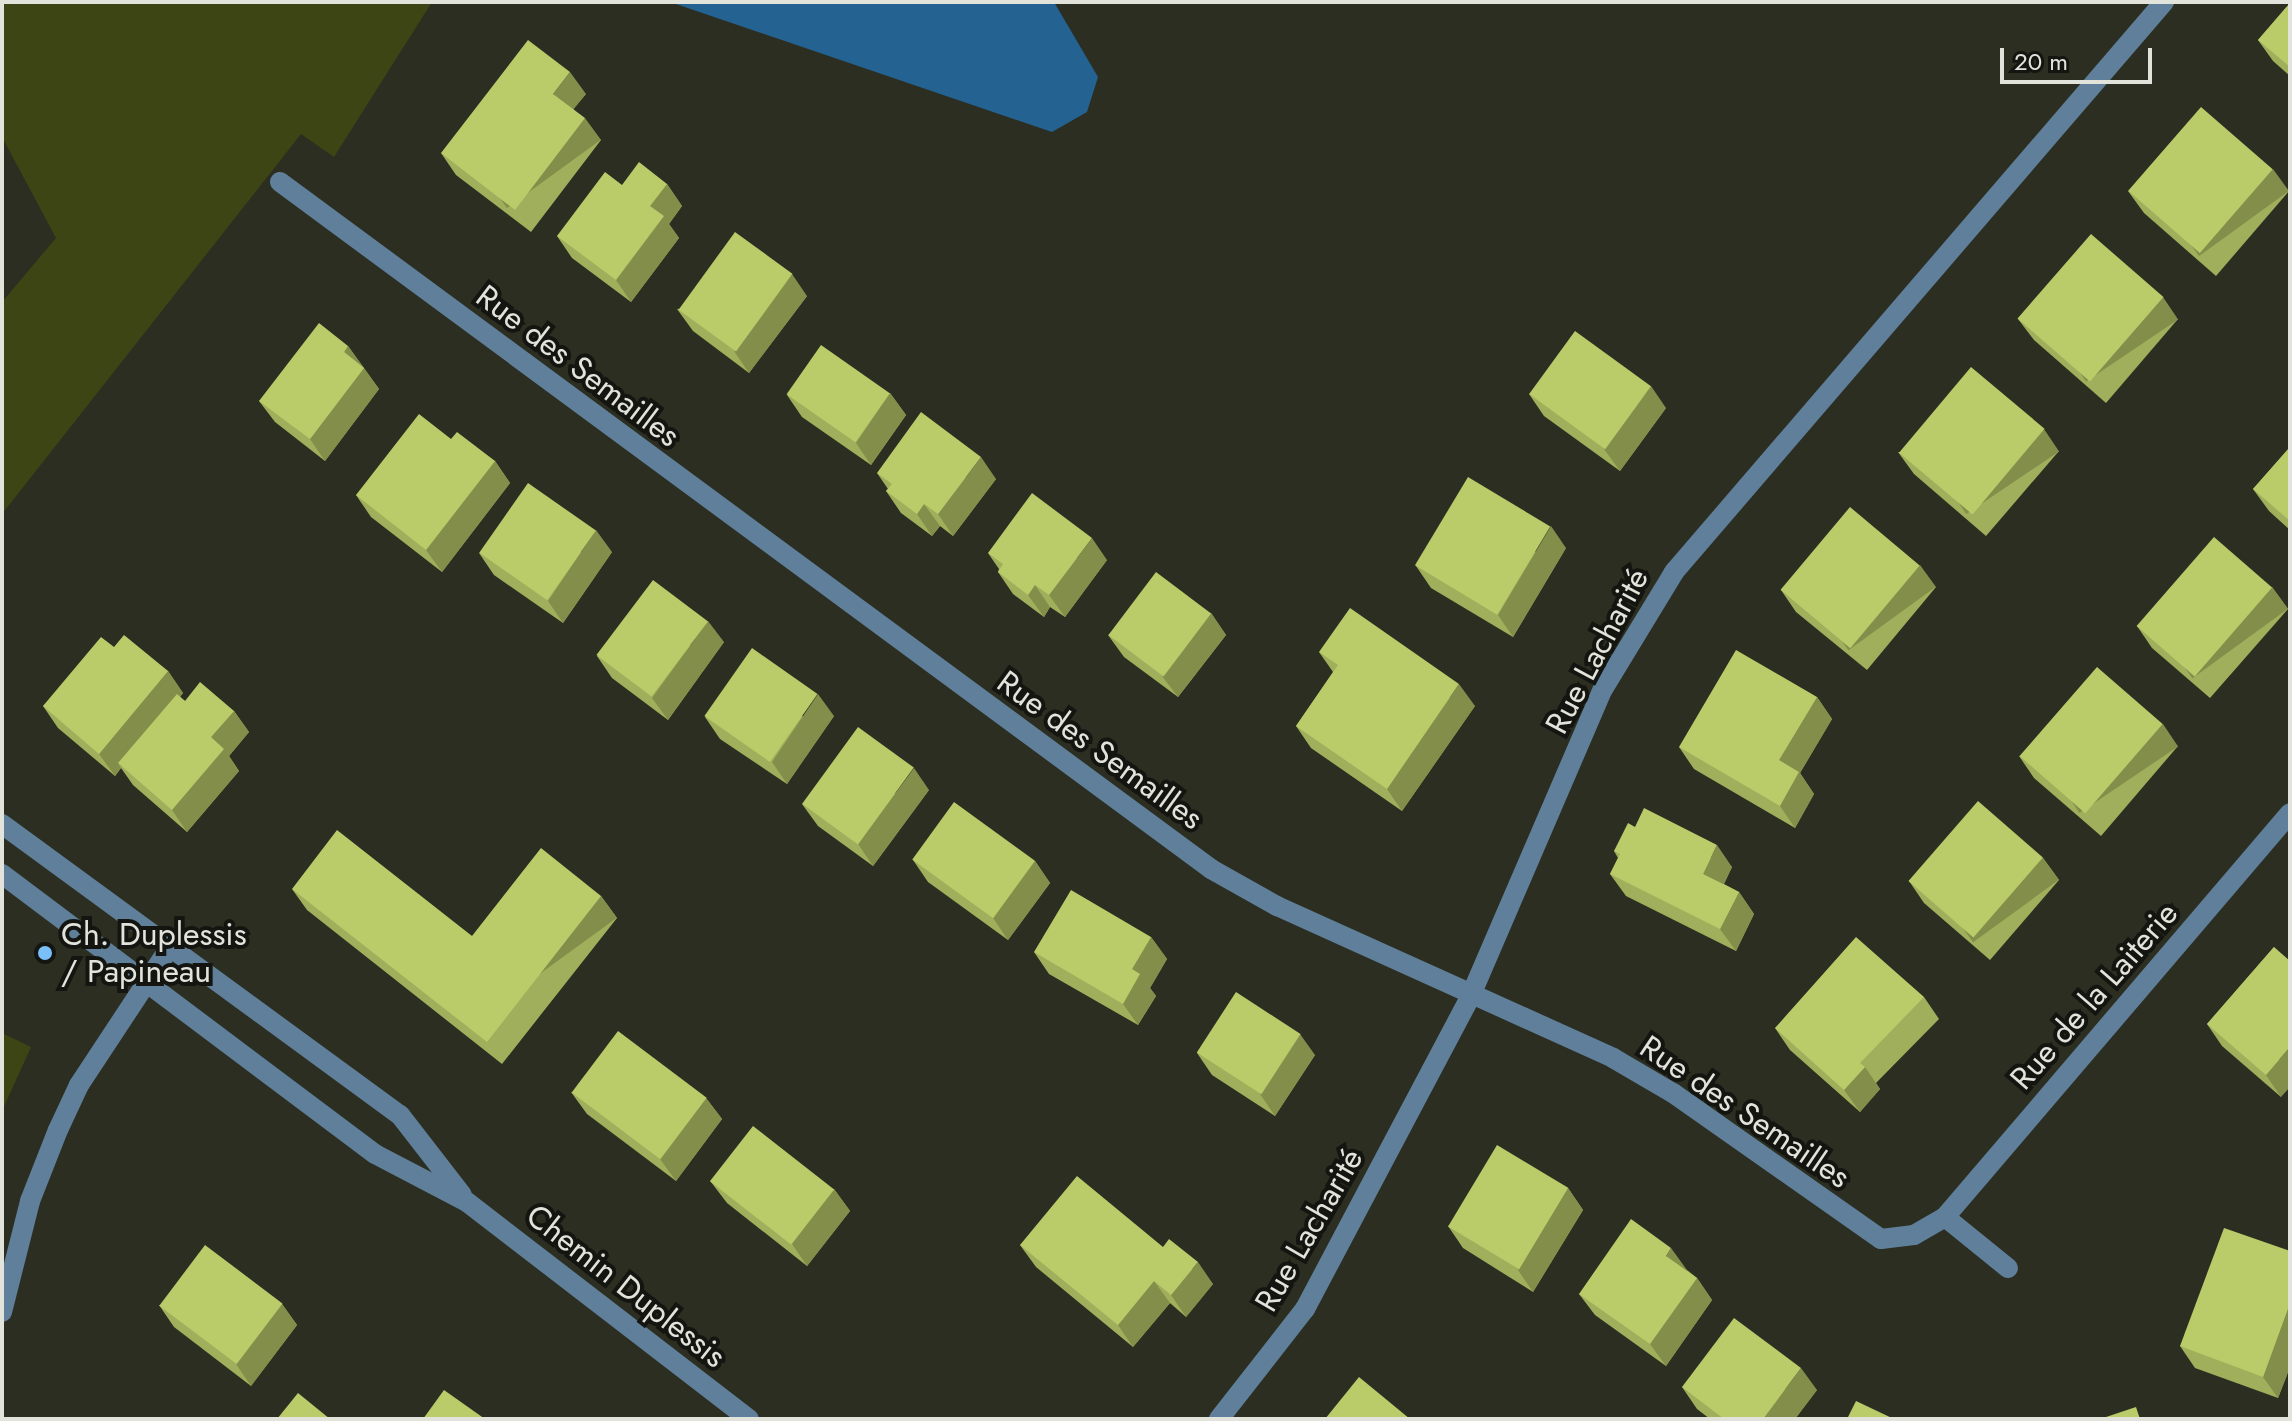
<!DOCTYPE html>
<meta charset="utf-8">
<style>
body{margin:0}
#map{position:relative;width:2292px;height:1421px;overflow:hidden;background:#2b2e21;font-family:Jost,sans-serif}
div>[style]{position:absolute}
.green>*{inset:0;background:#3e4514}
.water>*{inset:0;background:#246291}
.minor>*{height:20px;margin:-10px;padding:0 10px;transform-origin:10px;border-radius:10px;background:#5f7f9a}
.wall>*{inset:0;background:#a0af5b}
.shaded-wall>*{inset:0;background:#828e4a;transform-origin:0 0}
.building>*{inset:0;background:#bacb6a;transform-origin:0 0}
.dots>*{width:22px;height:22px;translate:-50% -50%;box-sizing:border-box;border:4px solid #141510;border-radius:50%}
span{translate:-50% -50%;white-space:nowrap;text-align:center;line-height:1.15;-webkit-text-stroke:8px #141510;paint-order:stroke}
.street-label{font-size:32px;color:#e2e4dc}
.poi-label{font-size:32px;color:#e2e4dc}
.left{translate:0 -50%;text-align:left}
.frame{position:absolute;inset:0;border:4px solid #e2e4dc;pointer-events:none}
.scale{position:absolute;left:2000px;top:48px;width:152px;height:36px;box-sizing:border-box;border:4px solid #e2e4dc;border-top:0;padding-left:10px;font-size:24px;line-height:28px;white-space:nowrap;color:#e2e4dc;-webkit-text-stroke:6px #141510;paint-order:stroke}
</style>
<div id="map">
<div class="green">
<div style="clip-path:polygon(2px 2px,432px 2px,334px 157px,301px 134px,2px 514px,2px 302px,56px 238px,2px 137px)"></div>
<div style="clip-path:polygon(2px 1033px,31px 1047px,2px 1111px)"></div>
</div>
<div class="water">
<div style="clip-path:polygon(670px 2px,1054px 2px,1098px 77px,1087px 112px,1052px 132px)"></div>
</div>
<div class="minor">
<div style="left:280px;top:182px;width:1157px;rotate:36.42deg"></div>
<div style="left:1211px;top:869px;width:76px;rotate:29.3deg"></div>
<div style="left:1277px;top:906px;width:369px;rotate:24.3deg"></div>
<div style="left:1613px;top:1058px;width:69px;rotate:30.3deg"></div>
<div style="left:1673px;top:1093px;width:254px;rotate:35.1deg"></div>
<div style="left:1881px;top:1239px;width:33px;rotate:-7deg"></div>
<div style="left:1914px;top:1235px;width:36px;rotate:-30deg"></div>
<div style="left:1945px;top:1217px;width:531px;rotate:-49.5deg"></div>
<div style="left:2px;top:824px;width:493px;rotate:36.2deg"></div>
<div style="left:400px;top:1115px;width:101px;rotate:52.2deg"></div>
<div style="left:2px;top:874px;width:466px;rotate:36.9deg"></div>
<div style="left:375px;top:1154px;width:104px;rotate:27.6deg"></div>
<div style="left:467px;top:1202px;width:356px;rotate:37.6deg"></div>
<div style="left:1945px;top:1217px;width:81px;rotate:39deg"></div>
<div style="left:2px;top:1312px;width:114px;rotate:-75.8deg"></div>
<div style="left:30px;top:1201px;width:76px;rotate:-68.5deg"></div>
<div style="left:58px;top:1130px;width:50px;rotate:-65deg"></div>
<div style="left:79px;top:1085px;width:165px;rotate:-56.6deg"></div>
<div style="left:1219px;top:1419px;width:140px;rotate:-52deg"></div>
<div style="left:1305px;top:1309px;width:355px;rotate:-62.1deg"></div>
<div style="left:1471px;top:995px;width:333px;rotate:-66.7deg"></div>
<div style="left:1603px;top:689px;width:137px;rotate:-58.7deg"></div>
<div style="left:1674px;top:572px;width:752px;rotate:-49.32deg"></div>
</div>
<div class="wall">
<div style="clip-path:polygon(2290px 3px,2290px 76px,2273px 61px,2258px 40px)"></div>
<div style="clip-path:polygon(586px 94px,573px 109px,601px 140px,531px 232px,456px 175px,441px 153px)"></div>
<div style="clip-path:polygon(667px 184px,682px 206px,669px 224px,679px 238px,631px 302px,572px 258px,557px 236px,622px 185px)"></div>
<div style="clip-path:polygon(2128px 191px,2289px 191px,2216px 276px,2144px 213px)"></div>
<div style="clip-path:polygon(807px 296px,749px 373px,693px 331px,677px 309px)"></div>
<div style="clip-path:polygon(2018px 319px,2178px 319px,2106px 403px,2034px 340px)"></div>
<div style="clip-path:polygon(348px 346px,379px 389px,325px 461px,275px 422px,259px 401px)"></div>
<div style="clip-path:polygon(890px 393px,906px 415px,871px 465px,802px 417px,787px 395px)"></div>
<div style="clip-path:polygon(1529px 394px,1666px 408px,1620px 471px,1544px 416px)"></div>
<div style="clip-path:polygon(451px 439px,495px 461px,510px 483px,442px 572px,371px 517px,356px 495px)"></div>
<div style="clip-path:polygon(2290px 447px,2290px 530px,2269px 511px,2253px 489px)"></div>
<div style="clip-path:polygon(2059px 451px,1986px 536px,1914px 474px,1898px 452px)"></div>
<div style="clip-path:polygon(877px 473px,996px 479px,953px 536px,940px 526px,932px 536px,901px 513px,886px 491px,888px 489px)"></div>
<div style="clip-path:polygon(1566px 548px,1513px 637px,1431px 588px,1416px 566px)"></div>
<div style="clip-path:polygon(612px 552px,563px 623px,494px 575px,479px 553px)"></div>
<div style="clip-path:polygon(988px 553px,1107px 560px,1065px 617px,1050px 607px,1044px 617px,1013px 594px,998px 572px,999px 569px)"></div>
<div style="clip-path:polygon(1936px 587px,1867px 670px,1796px 612px,1781px 590px)"></div>
<div style="clip-path:polygon(2272px 587px,2288px 609px,2210px 698px,2152px 648px,2137px 626px)"></div>
<div style="clip-path:polygon(1211px 613px,1226px 635px,1178px 697px,1124px 657px,1108px 635px)"></div>
<div style="clip-path:polygon(724px 642px,668px 720px,612px 678px,597px 656px)"></div>
<div style="clip-path:polygon(114px 647px,168px 671px,183px 693px,180px 697px,185px 701px,234px 711px,249px 732px,229px 756px,239px 771px,187px 832px,133px 785px,121px 768px,115px 776px,58px 728px,43px 706px)"></div>
<div style="clip-path:polygon(1319px 652px,1475px 706px,1402px 811px,1311px 748px,1296px 726px,1333px 672px)"></div>
<div style="clip-path:polygon(1817px 697px,1832px 719px,1800px 773px,1814px 794px,1795px 828px,1694px 769px,1679px 747px)"></div>
<div style="clip-path:polygon(834px 716px,787px 784px,720px 739px,705px 717px)"></div>
<div style="clip-path:polygon(2178px 746px,2101px 836px,2034px 778px,2019px 756px)"></div>
<div style="clip-path:polygon(929px 790px,873px 866px,818px 826px,802px 804px)"></div>
<div style="clip-path:polygon(1635px 827px,1732px 867px,1724px 884px,1739px 892px,1754px 914px,1736px 951px,1626px 896px,1610px 874px,1618px 858px,1614px 851px)"></div>
<div style="clip-path:polygon(2043px 858px,2059px 880px,1990px 960px,1924px 903px,1909px 881px)"></div>
<div style="clip-path:polygon(913px 860px,1035px 861px,1050px 883px,1008px 940px,928px 882px)"></div>
<div style="clip-path:polygon(292px 889px,472px 936px,601px 896px,617px 918px,502px 1064px,307px 910px)"></div>
<div style="clip-path:polygon(1151px 937px,1167px 959px,1150px 988px,1156px 996px,1138px 1025px,1049px 974px,1034px 952px)"></div>
<div style="clip-path:polygon(2274px 947px,2281px 1097px,2222px 1046px,2207px 1024px)"></div>
<div style="clip-path:polygon(1924px 997px,1939px 1019px,1876px 1083px,1880px 1089px,1860px 1112px,1790px 1050px,1775px 1028px)"></div>
<div style="clip-path:polygon(1197px 1053px,1315px 1055px,1275px 1116px,1212px 1075px)"></div>
<div style="clip-path:polygon(571px 1092px,706px 1098px,722px 1119px,676px 1181px,587px 1114px)"></div>
<div style="clip-path:polygon(711px 1182px,834px 1189px,850px 1211px,807px 1266px,727px 1203px)"></div>
<div style="clip-path:polygon(1568px 1188px,1583px 1210px,1533px 1292px,1463px 1248px,1448px 1226px)"></div>
<div style="clip-path:polygon(1020px 1245px,1163px 1247px,1213px 1284px,1186px 1317px,1170px 1303px,1133px 1347px,1036px 1267px)"></div>
<div style="clip-path:polygon(2290px 1251px,2290px 1367px,2278px 1398px,2195px 1368px,2180px 1346px)"></div>
<div style="clip-path:polygon(1687px 1270px,1697px 1278px,1712px 1300px,1666px 1366px,1595px 1315px,1579px 1294px)"></div>
<div style="clip-path:polygon(282px 1304px,297px 1325px,251px 1386px,174px 1327px,159px 1305px)"></div>
<div style="clip-path:polygon(1682px 1387px,1817px 1390px,1795px 1419px,1710px 1419px,1697px 1409px)"></div>
</div>
<div class="shaded-wall">
<div style="clip-path:polygon(570px 72px,586px 94px,568px 116px,553px 94px)"></div>
<div style="left:585px;top:118px;width:27px;height:116px;rotate:54deg"></div>
<div style="left:2273px;top:169px;width:27px;height:111px;rotate:54deg"></div>
<div style="clip-path:polygon(667px 184px,682px 206px,669px 224px,679px 238px,631px 302px,616px 280px,650px 206px)"></div>
<div style="clip-path:polygon(792px 274px,807px 296px,749px 373px,734px 351px)"></div>
<div style="left:2163px;top:297px;width:27px;height:111px;rotate:56deg"></div>
<div style="clip-path:polygon(348px 346px,364px 368px,344px 352px)"></div>
<div style="clip-path:polygon(364px 368px,379px 389px,325px 461px,310px 439px)"></div>
<div style="clip-path:polygon(1651px 386px,1666px 408px,1620px 471px,1604px 449px)"></div>
<div style="clip-path:polygon(890px 393px,906px 415px,871px 465px,856px 443px)"></div>
<div style="left:2044px;top:429px;width:27px;height:112px;rotate:56deg"></div>
<div style="clip-path:polygon(981px 457px,996px 479px,953px 536px,938px 514px)"></div>
<div style="clip-path:polygon(495px 461px,510px 483px,442px 572px,426px 550px)"></div>
<div style="clip-path:polygon(924px 504px,940px 526px,932px 536px,917px 514px)"></div>
<div style="clip-path:polygon(1551px 526px,1566px 548px,1513px 637px,1498px 615px)"></div>
<div style="clip-path:polygon(596px 530px,612px 552px,563px 623px,548px 601px)"></div>
<div style="clip-path:polygon(1092px 538px,1107px 560px,1065px 617px,1049px 595px)"></div>
<div style="left:1920px;top:565px;width:27px;height:108px;rotate:54deg"></div>
<div style="clip-path:polygon(1035px 585px,1050px 607px,1044px 617px,1028px 595px)"></div>
<div style="left:2272px;top:587px;width:27px;height:118px;rotate:54deg"></div>
<div style="clip-path:polygon(1211px 613px,1226px 635px,1178px 697px,1162px 676px)"></div>
<div style="clip-path:polygon(708px 621px,724px 642px,668px 720px,652px 698px)"></div>
<div style="clip-path:polygon(168px 671px,183px 693px,122px 767px,118px 763px,121px 768px,115px 776px,99px 754px)"></div>
<div style="clip-path:polygon(1459px 684px,1475px 706px,1402px 811px,1387px 789px)"></div>
<div style="clip-path:polygon(818px 694px,834px 716px,787px 784px,772px 762px)"></div>
<div style="clip-path:polygon(1817px 697px,1832px 719px,1800px 773px,1814px 794px,1795px 828px,1780px 806px,1779px 760px)"></div>
<div style="clip-path:polygon(234px 711px,249px 732px,229px 756px,239px 771px,187px 832px,172px 810px,211px 737px)"></div>
<div style="left:2163px;top:724px;width:27px;height:119px;rotate:56deg"></div>
<div style="clip-path:polygon(914px 768px,929px 790px,873px 866px,858px 844px)"></div>
<div style="clip-path:polygon(1717px 845px,1732px 867px,1718px 896px,1703px 874px)"></div>
<div style="left:2043px;top:858px;width:27px;height:106px;rotate:54deg"></div>
<div style="clip-path:polygon(1035px 861px,1050px 883px,1008px 940px,993px 918px)"></div>
<div style="clip-path:polygon(1739px 892px,1754px 914px,1736px 951px,1720px 929px)"></div>
<div style="left:601px;top:896px;width:27px;height:185px;rotate:54deg"></div>
<div style="clip-path:polygon(1151px 937px,1167px 959px,1150px 988px,1156px 996px,1138px 1025px,1123px 1004px,1132px 969px)"></div>
<div style="clip-path:polygon(1300px 1034px,1315px 1055px,1275px 1116px,1260px 1094px)"></div>
<div style="clip-path:polygon(2290px 1047px,2290px 1087px,2281px 1097px,2266px 1075px)"></div>
<div style="clip-path:polygon(1865px 1067px,1880px 1089px,1860px 1112px,1844px 1090px)"></div>
<div style="clip-path:polygon(706px 1098px,722px 1119px,676px 1181px,660px 1159px)"></div>
<div style="clip-path:polygon(1568px 1188px,1583px 1210px,1533px 1292px,1518px 1270px)"></div>
<div style="clip-path:polygon(834px 1189px,850px 1211px,807px 1266px,792px 1244px)"></div>
<div style="clip-path:polygon(1671px 1248px,1687px 1270px,1681px 1278px,1666px 1256px)"></div>
<div style="clip-path:polygon(1198px 1262px,1213px 1284px,1186px 1317px,1171px 1295px)"></div>
<div style="clip-path:polygon(1697px 1278px,1712px 1300px,1666px 1366px,1650px 1344px)"></div>
<div style="clip-path:polygon(1154px 1281px,1170px 1303px,1133px 1347px,1118px 1325px)"></div>
<div style="clip-path:polygon(2290px 1303px,2290px 1367px,2278px 1398px,2263px 1377px)"></div>
<div style="clip-path:polygon(282px 1304px,297px 1325px,251px 1386px,236px 1364px)"></div>
<div style="clip-path:polygon(1801px 1368px,1817px 1390px,1795px 1419px,1763px 1419px)"></div>
</div>
<div class="building">
<div style="clip-path:polygon(2290px 3px,2290px 67px,2258px 40px)"></div>
<div style="clip-path:polygon(528px 40px,570px 72px,553px 94px,585px 118px,515px 210px,441px 153px)"></div>
<div style="left:2201px;top:107px;width:95px;height:111px;rotate:41deg"></div>
<div style="clip-path:polygon(639px 162px,667px 184px,650px 206px,664px 216px,616px 280px,557px 236px,605px 172px,622px 185px)"></div>
<div style="left:735px;top:232px;width:71px;height:96px;rotate:36deg"></div>
<div style="left:2091px;top:234px;width:96px;height:112px;rotate:41deg"></div>
<div style="clip-path:polygon(319px 323px,348px 346px,344px 352px,364px 368px,310px 439px,259px 401px)"></div>
<div style="left:1575px;top:331px;width:94px;height:78px;rotate:36deg"></div>
<div style="left:821px;top:345px;width:84px;height:60px;rotate:35deg"></div>
<div style="left:1971px;top:367px;width:96px;height:112px;rotate:40deg"></div>
<div style="clip-path:polygon(921px 412px,981px 457px,938px 514px,924px 504px,917px 514px,886px 491px,892px 484px,877px 473px)"></div>
<div style="clip-path:polygon(419px 414px,451px 439px,457px 432px,495px 461px,426px 550px,356px 495px)"></div>
<div style="clip-path:polygon(2290px 447px,2290px 521px,2253px 489px)"></div>
<div style="left:1468px;top:477px;width:96px;height:103px;rotate:31deg"></div>
<div style="left:528px;top:483px;width:83px;height:85px;rotate:35deg"></div>
<div style="clip-path:polygon(1032px 493px,1092px 538px,1049px 595px,1035px 585px,1028px 595px,998px 572px,1003px 564px,988px 553px)"></div>
<div style="left:1850px;top:507px;width:91px;height:108px;rotate:40deg"></div>
<div style="left:2214px;top:537px;width:77px;height:118px;rotate:41deg"></div>
<div style="left:1156px;top:572px;width:69px;height:79px;rotate:37deg"></div>
<div style="left:653px;top:580px;width:69px;height:94px;rotate:37deg"></div>
<div style="clip-path:polygon(1350px 608px,1459px 684px,1387px 789px,1296px 726px,1338px 665px,1319px 652px)"></div>
<div style="clip-path:polygon(124px 635px,168px 671px,99px 754px,43px 706px,101px 637px,114px 647px)"></div>
<div style="left:752px;top:648px;width:80px;height:83px;rotate:35deg"></div>
<div style="clip-path:polygon(1736px 650px,1817px 697px,1779px 760px,1799px 772px,1780px 806px,1679px 747px)"></div>
<div style="left:2097px;top:667px;width:87px;height:118px;rotate:41deg"></div>
<div style="clip-path:polygon(200px 682px,234px 711px,211px 737px,224px 749px,172px 810px,118px 763px,177px 694px,185px 701px)"></div>
<div style="left:858px;top:727px;width:69px;height:95px;rotate:36deg"></div>
<div style="left:1978px;top:801px;width:86px;height:106px;rotate:41deg"></div>
<div style="left:954px;top:802px;width:100px;height:71px;rotate:36deg"></div>
<div style="clip-path:polygon(1644px 808px,1717px 845px,1703px 874px,1739px 892px,1720px 929px,1610px 874px,1620px 854px,1614px 851px,1628px 823px,1635px 827px)"></div>
<div style="clip-path:polygon(337px 830px,472px 936px,541px 848px,601px 896px,487px 1042px,292px 889px)"></div>
<div style="clip-path:polygon(1071px 890px,1151px 937px,1132px 969px,1140px 974px,1123px 1004px,1034px 952px)"></div>
<div style="clip-path:polygon(1856px 937px,1924px 997px,1860px 1063px,1865px 1067px,1844px 1090px,1775px 1028px)"></div>
<div style="clip-path:polygon(2274px 947px,2290px 961px,2290px 1047px,2266px 1075px,2207px 1024px)"></div>
<div style="left:1236px;top:992px;width:77px;height:72px;rotate:33deg"></div>
<div style="left:618px;top:1031px;width:111px;height:77px;rotate:37deg"></div>
<div style="left:753px;top:1126px;width:103px;height:70px;rotate:38deg"></div>
<div style="left:1497px;top:1145px;width:83px;height:95px;rotate:31deg"></div>
<div style="clip-path:polygon(1077px 1176px,1163px 1247px,1169px 1239px,1198px 1262px,1171px 1295px,1154px 1281px,1118px 1325px,1020px 1245px)"></div>
<div style="clip-path:polygon(1631px 1219px,1671px 1248px,1666px 1256px,1697px 1278px,1650px 1344px,1579px 1294px)"></div>
<div style="clip-path:polygon(2224px 1228px,2290px 1251px,2290px 1303px,2263px 1377px,2180px 1346px)"></div>
<div style="left:205px;top:1245px;width:97px;height:76px;rotate:37deg"></div>
<div style="clip-path:polygon(1734px 1318px,1801px 1368px,1763px 1419px,1724px 1419px,1682px 1387px)"></div>
<div style="clip-path:polygon(1359px 1377px,1410px 1419px,1325px 1419px)"></div>
<div style="clip-path:polygon(444px 1390px,485px 1419px,423px 1419px)"></div>
<div style="clip-path:polygon(298px 1393px,330px 1419px,277px 1419px)"></div>
<div style="clip-path:polygon(1856px 1401px,1894px 1419px,1847px 1419px)"></div>
<div style="clip-path:polygon(2136px 1407px,2140px 1419px,2100px 1419px)"></div>
</div>
<div class="dots">
<div style="left:45px;top:953px;background:#7abff8"></div>
</div>
<div class="street-label">
<span style="left:578px;top:366px;rotate:37deg">Rue des Semailles</span>
<span style="left:1597px;top:651px;rotate:-62deg">Rue Lacharité</span>
<span style="left:1100px;top:750px;rotate:36deg">Rue des Semailles</span>
<span style="left:2094px;top:996px;rotate:-49deg">Rue de la Laiterie</span>
<span style="left:1745px;top:1112px;rotate:34deg">Rue des Semailles</span>
<span style="left:1309px;top:1230px;rotate:-60deg">Rue Lacharité</span>
<span style="left:626px;top:1286px;rotate:38deg">Chemin Duplessis</span>
</div>
<div class="poi-label">
<span class="left" style="left:61px;top:953px">Ch. Duplessis<br>/ Papineau</span>
</div>
<div class="frame"></div>
<div class="scale">20 m</div>
</div>
